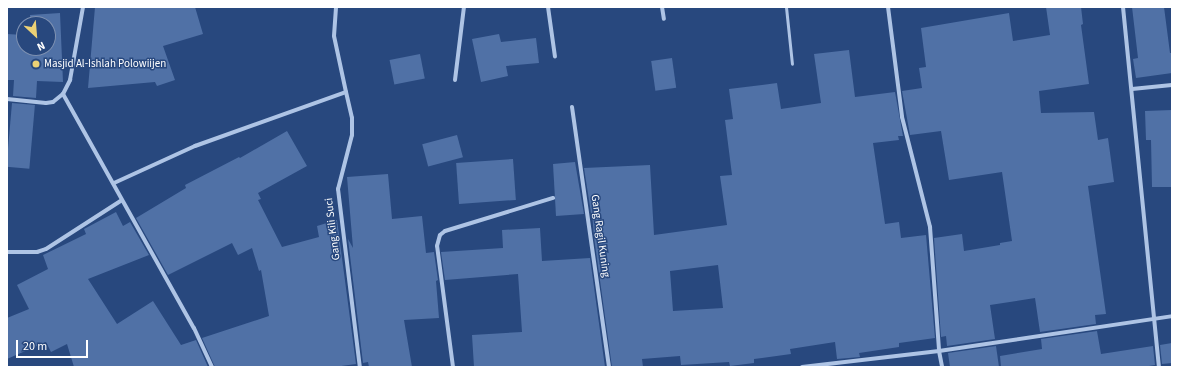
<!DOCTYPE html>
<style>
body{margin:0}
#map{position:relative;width:1179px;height:374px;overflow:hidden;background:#28487e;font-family:"Source Sans 3",sans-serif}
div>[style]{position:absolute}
.building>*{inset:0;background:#5071a6;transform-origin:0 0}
.service>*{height:3px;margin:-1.5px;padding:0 1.5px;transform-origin:1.5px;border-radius:1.5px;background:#aec4e5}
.minor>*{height:4px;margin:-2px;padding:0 2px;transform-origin:2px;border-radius:2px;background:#aec4e5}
.dots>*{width:11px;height:11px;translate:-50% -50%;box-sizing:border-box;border:2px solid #28487e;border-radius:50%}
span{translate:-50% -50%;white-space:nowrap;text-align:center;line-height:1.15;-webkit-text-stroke:3px #28487e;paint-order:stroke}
.poi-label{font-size:11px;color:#fff}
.left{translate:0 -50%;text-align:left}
.street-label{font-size:11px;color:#fff}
.frame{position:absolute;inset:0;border:8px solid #fff;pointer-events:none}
.north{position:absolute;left:16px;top:16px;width:40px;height:40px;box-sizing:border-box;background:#28487e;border:1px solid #7e91b2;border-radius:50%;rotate:154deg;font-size:11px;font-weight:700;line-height:16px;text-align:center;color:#fff}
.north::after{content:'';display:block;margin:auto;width:14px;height:18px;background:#ecd175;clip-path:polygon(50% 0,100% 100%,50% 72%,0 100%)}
.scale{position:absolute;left:16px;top:340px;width:72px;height:18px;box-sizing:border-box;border:2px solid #fff;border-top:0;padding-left:5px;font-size:12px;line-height:14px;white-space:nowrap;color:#fff;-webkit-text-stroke:3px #28487e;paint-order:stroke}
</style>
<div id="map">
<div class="building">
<div style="clip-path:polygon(95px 7px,195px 7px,203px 34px,163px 46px,175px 80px,157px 86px,155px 82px,88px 88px)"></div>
<div style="clip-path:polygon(1046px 7px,1081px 7px,1083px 24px,1081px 25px,1089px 84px,1039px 91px,1041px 113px,1094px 112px,1098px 140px,1108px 138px,1114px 182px,1088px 186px,1106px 314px,1095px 315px,1096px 324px,1040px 332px,1035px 298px,990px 305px,995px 339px,947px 346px,946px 336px,941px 337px,934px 238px,962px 234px,964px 251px,1000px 245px,1000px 243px,1012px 241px,1002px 172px,949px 180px,941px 131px,910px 135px,902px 91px,922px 88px,919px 68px,926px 67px,921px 28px,1009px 13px,1013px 41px,1050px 35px)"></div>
<div style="clip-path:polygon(1132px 7px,1164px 7px,1170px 53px,1172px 53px,1172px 73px,1136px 78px,1133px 59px,1138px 58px)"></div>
<div style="clip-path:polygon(60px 13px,63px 82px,37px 81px,36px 98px,13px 96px,14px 80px,7px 80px,7px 34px,24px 35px,24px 48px,48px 48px,48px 24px,31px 24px,30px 15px)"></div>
<div style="clip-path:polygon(499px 34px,501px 42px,536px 38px,539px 63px,506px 66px,508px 76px,481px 82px,472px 39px)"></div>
<div style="clip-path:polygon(evenodd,849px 50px,855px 97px,895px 92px,903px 136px,898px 136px,899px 140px,873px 143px,885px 224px,899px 222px,901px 238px,926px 235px,935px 338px,899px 343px,899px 347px,859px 353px,860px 357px,837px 359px,835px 342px,790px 349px,791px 354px,754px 359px,754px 363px,730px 366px,729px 362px,681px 365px,680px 356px,642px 359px,643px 367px,612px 367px,594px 237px,592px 213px,591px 213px,584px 168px,650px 165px,654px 235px,727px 225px,720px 176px,732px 175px,725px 120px,733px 119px,729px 89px,777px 83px,781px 109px,821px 103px,814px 54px,849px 50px,718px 265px,723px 308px,673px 311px,670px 271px,718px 265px)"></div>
<div style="left:420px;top:54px;width:25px;height:31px;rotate:79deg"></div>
<div style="left:672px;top:58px;width:30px;height:21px;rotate:82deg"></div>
<div style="left:12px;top:103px;width:23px;height:64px;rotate:5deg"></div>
<div style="clip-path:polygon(1172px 110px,1172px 187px,1152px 187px,1151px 140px,1146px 140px,1145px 111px)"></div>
<div style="clip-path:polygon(287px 131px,307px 166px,258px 193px,261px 199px,258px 200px,282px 247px,319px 237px,317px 226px,337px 220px,356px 364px,334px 367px,215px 367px,202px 338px,269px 316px,261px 270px,259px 271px,252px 248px,238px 255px,232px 243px,168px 275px,136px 218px,186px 188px,185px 185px,239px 157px,240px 158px)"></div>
<div style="left:457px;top:135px;width:23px;height:36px;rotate:75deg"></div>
<div style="left:513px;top:159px;width:41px;height:57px;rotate:86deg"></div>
<div style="clip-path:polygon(575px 162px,584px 214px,556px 216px,553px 164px)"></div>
<div style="clip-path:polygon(388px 174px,392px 219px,422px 216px,426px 253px,434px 252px,438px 280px,436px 281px,439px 318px,404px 320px,412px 367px,369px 367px,368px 362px,363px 363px,348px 239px,353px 248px,347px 177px)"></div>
<div style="clip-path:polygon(116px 212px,123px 226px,130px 222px,149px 255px,88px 279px,117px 324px,153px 301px,181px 345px,196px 340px,208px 367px,74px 367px,67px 344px,51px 352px,46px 342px,7px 359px,7px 318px,29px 309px,17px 285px,48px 269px,43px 255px,86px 234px,84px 229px)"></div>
<div style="clip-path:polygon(540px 228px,542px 261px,590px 258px,605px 367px,474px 367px,472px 335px,522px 332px,518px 274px,445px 280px,441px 252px,503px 248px,502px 230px)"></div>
<div style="clip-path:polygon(1097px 331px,1101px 354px,1153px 346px,1155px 365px,1143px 367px,1001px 367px,1000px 356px,1042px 349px,1041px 339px)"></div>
<div style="clip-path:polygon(1172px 343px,1172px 363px,1162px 364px,1160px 345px)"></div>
<div style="clip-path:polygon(996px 346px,999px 367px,950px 367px,948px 353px)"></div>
</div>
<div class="service">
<div style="left:786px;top:7px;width:57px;rotate:84deg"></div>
</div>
<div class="minor">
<div style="left:548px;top:7px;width:50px;rotate:82deg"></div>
<div style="left:662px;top:7px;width:12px;rotate:81deg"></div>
<div style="left:888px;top:7px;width:111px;rotate:82.7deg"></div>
<div style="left:902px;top:117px;width:114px;rotate:75.7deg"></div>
<div style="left:930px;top:227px;width:124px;rotate:85.8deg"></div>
<div style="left:939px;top:351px;width:16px;rotate:79deg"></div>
<div style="left:1123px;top:7px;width:362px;rotate:84.3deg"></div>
<div style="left:455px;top:80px;width:74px;rotate:-83deg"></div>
<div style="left:1132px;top:89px;width:40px;rotate:-5.7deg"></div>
<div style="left:346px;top:92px;width:27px;rotate:77deg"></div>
<div style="left:352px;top:118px;width:17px;rotate:90deg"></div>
<div style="left:352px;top:135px;width:56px;rotate:104.5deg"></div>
<div style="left:338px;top:189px;width:179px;rotate:83deg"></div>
<div style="left:63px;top:94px;width:268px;rotate:60.8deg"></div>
<div style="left:194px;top:328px;width:43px;rotate:65.2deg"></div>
<div style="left:7px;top:99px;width:39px;rotate:6deg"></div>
<div style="left:46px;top:103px;width:7px;rotate:-8deg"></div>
<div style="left:53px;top:102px;width:13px;rotate:-39deg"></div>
<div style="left:63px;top:94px;width:16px;rotate:-63deg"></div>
<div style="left:70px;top:80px;width:74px;rotate:-79.9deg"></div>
<div style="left:572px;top:107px;width:263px;rotate:81.9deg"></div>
<div style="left:114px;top:183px;width:89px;rotate:-24.6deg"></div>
<div style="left:195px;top:146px;width:160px;rotate:-19.7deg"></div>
<div style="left:346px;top:92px;width:57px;rotate:-102.1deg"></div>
<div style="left:334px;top:36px;width:29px;rotate:-86deg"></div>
<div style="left:7px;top:252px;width:30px"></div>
<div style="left:37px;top:252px;width:9px;rotate:-18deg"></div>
<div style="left:46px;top:249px;width:90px;rotate:-32.8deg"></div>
<div style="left:453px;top:367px;width:122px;rotate:-97.5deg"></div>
<div style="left:437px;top:246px;width:11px;rotate:-75deg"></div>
<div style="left:440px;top:235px;width:6px;rotate:-39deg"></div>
<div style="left:445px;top:231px;width:113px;rotate:-17deg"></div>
<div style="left:802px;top:367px;width:138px;rotate:-6.7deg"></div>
<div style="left:939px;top:351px;width:236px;rotate:-8.5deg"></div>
</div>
<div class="dots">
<div style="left:36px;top:64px;background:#ecd175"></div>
</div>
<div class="poi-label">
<span class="left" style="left:44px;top:64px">Masjid Al-Ishlah Polowiijen</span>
</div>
<div class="street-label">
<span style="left:333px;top:229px;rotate:-97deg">Gang Kili Suci</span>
<span style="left:600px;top:236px;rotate:82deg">Gang Ragil Kuning</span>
</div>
<div class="frame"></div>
<div class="north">N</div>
<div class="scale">20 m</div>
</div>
